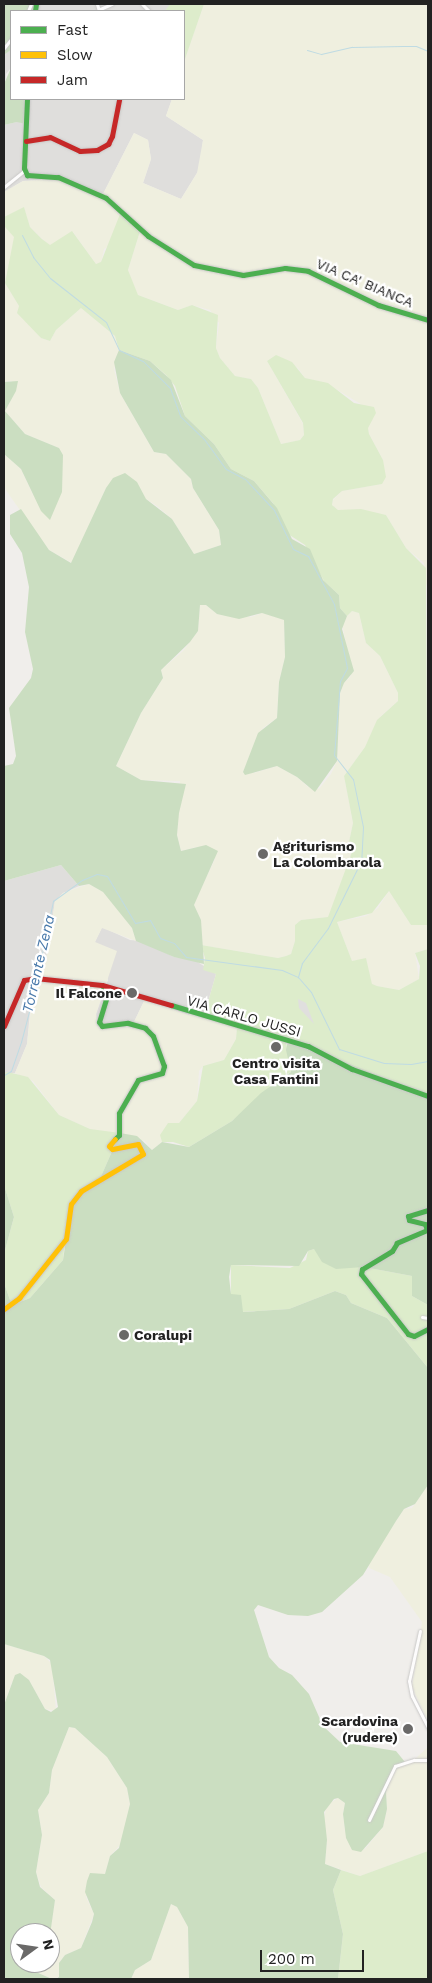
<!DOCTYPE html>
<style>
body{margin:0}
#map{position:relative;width:432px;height:1983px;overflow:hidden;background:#f0eeeb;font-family:"Work Sans",sans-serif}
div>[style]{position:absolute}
.residential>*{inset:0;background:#dfdedc;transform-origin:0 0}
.farmland>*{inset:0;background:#efefdf}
.grass>*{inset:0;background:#ddeccb}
.forest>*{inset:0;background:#cbdec1}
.parking>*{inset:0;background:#e0dfde}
.stream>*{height:1px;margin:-0.5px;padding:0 0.5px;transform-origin:0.5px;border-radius:0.5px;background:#bfdbe3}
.roads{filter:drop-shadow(0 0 1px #c9c8c7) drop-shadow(0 0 1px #c9c8c7)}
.street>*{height:3px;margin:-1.5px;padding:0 1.5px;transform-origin:1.5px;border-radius:1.5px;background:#fdfcfc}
.fast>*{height:5px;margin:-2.5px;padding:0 2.5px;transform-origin:2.5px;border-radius:2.5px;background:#4caf50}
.slow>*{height:5px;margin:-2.5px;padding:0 2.5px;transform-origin:2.5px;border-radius:2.5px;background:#ffc107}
.jam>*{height:5px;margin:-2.5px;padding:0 2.5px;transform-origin:2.5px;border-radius:2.5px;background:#c62828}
.dots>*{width:14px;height:14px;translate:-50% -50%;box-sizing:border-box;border:2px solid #fff;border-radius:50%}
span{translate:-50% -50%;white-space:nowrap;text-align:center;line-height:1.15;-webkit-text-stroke:4.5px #fff;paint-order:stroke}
.street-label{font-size:14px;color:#222}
.poi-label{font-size:14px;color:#222;font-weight:700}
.left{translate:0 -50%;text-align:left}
.right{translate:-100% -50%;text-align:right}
.water-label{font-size:15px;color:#4a7aab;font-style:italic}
.frame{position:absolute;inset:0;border:5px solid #222;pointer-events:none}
.legend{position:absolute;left:10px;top:10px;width:175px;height:90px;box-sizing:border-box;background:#fff;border:1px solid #a7a7a7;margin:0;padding:6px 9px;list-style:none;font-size:15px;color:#222}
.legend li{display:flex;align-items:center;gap:10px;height:25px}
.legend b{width:25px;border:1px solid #a7a7a7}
.north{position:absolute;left:10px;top:1923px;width:50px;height:50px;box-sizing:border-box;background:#fff;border:1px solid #a7a7a7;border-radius:50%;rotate:76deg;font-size:14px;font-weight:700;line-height:20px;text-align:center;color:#222}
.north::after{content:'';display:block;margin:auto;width:18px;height:22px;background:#6a6968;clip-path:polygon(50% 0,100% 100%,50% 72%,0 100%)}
.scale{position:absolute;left:260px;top:1950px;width:104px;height:22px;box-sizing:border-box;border:2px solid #222;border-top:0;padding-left:6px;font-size:15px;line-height:18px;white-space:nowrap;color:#222;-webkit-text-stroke:4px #fff;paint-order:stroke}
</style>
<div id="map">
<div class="residential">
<div style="left:38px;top:4px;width:132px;height:7px"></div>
<div style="clip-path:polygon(11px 50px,11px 68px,6px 74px,4px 92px,4px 54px)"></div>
<div style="clip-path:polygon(26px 99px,172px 99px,166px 116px,203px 140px,200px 168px,181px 199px,143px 183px,151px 159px,148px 140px,134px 133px,102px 196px,57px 179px,23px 181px,4px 192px,4px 125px,17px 122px)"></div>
<div style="clip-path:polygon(61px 865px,79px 886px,63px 893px,55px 901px,47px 954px,31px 1000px,27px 1044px,15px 1073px,4px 1073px,4px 881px)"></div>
<div style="clip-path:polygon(102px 927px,130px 940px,142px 941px,174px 957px,193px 959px,216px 974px,204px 1016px,191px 1011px,189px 1015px,180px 1012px,145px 999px,134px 1022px,101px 1029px,97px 1026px,96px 1014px,108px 980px,95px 942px)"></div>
</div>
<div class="farmland">
<div style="clip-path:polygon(204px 4px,428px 4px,428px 588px,425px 582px,424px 563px,406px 548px,386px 515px,338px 510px,332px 505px,333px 500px,342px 491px,382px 484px,383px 460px,369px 434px,364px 406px,326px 383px,305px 378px,298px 368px,276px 356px,267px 361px,303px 424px,304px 435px,300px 440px,281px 444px,258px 388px,251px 379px,235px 376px,220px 358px,216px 348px,219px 323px,210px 310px,192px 305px,178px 310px,138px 295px,135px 290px,128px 270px,141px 228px,104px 249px,101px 263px,96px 264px,73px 232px,50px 246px,30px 227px,24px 208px,4px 217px,4px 192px,23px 181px,57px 179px,102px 196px,134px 133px,148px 140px,151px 159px,143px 183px,181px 199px,197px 173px,203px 140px,166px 116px,172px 99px,184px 99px,184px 62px)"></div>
<div style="clip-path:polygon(4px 226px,14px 236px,15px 242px,5px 283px,32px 327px,41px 338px,50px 341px,56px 330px,81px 308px,115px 336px,119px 350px,114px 369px,120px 393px,154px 452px,166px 454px,191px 479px,193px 488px,219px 530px,221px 545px,194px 554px,172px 519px,157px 506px,146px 499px,106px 488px,72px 563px,49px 550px,12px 499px,4px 487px,4px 454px,21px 469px,33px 495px,59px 448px,25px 434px,5px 411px,11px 400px,12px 381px,4px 382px)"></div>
<div style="clip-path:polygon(200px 605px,206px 605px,217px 614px,251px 617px,262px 613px,284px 619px,285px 657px,279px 682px,277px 718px,263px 728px,243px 772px,254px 773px,277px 766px,297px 777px,308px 787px,319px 789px,331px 774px,337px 761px,340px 693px,344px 683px,351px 676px,342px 621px,352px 611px,359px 613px,366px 643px,380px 656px,398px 693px,398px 701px,381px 716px,365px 747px,344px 776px,353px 823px,349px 842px,352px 852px,329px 917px,301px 920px,295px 925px,295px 941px,291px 954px,286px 956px,278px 958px,201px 945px,201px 920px,193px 905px,215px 859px,197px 847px,181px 851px,177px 835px,180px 781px,141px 780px,116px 766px,141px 713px,163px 678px,161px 670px,183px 651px,198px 631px)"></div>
<div style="clip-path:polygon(89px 884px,103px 892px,113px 903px,132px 928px,136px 941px,102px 928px,95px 942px,117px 951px,96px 1014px,97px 1026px,101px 1029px,134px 1022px,145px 999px,180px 1012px,189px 1015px,191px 1011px,237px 1027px,236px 1039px,224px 1060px,203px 1066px,199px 1071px,197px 1101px,179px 1123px,168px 1123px,161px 1135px,162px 1142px,152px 1150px,145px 1141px,90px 1129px,59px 1115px,33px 1081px,15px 1073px,27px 1044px,34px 985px,47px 954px,55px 901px,63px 893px)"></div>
<div style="clip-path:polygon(389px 891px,411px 925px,428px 925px,428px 949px,415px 953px,419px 979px,399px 990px,372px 985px,366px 959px,352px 961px,337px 922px,366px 916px,378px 908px)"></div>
<div style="clip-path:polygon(428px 1485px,428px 1721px,412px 1687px,422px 1622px,390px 1577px,369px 1568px,368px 1562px,404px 1509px,412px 1508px)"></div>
<div style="clip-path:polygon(4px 1644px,44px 1656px,52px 1664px,56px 1711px,45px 1709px,29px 1680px,12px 1682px,4px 1705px)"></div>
<div style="clip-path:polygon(69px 1727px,75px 1728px,107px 1757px,127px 1788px,130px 1804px,122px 1843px,110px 1856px,105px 1874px,99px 1875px,86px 1897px,94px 1914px,81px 1948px,65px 1955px,59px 1963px,59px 1977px,52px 1979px,36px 1972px,33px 1967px,33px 1963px,50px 1963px,50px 1933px,55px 1900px,41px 1887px,36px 1872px,42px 1835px,38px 1810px,49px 1793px,52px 1770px)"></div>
<div style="clip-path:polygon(428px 1747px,428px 1851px,360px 1876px,325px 1864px,327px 1840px,323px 1822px,327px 1805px,338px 1798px,345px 1803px,343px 1814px,345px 1831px,365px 1849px,383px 1827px,387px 1809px,386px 1792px,394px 1768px,416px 1758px)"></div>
<div style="clip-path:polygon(171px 1904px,177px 1907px,188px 1927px,189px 1979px,131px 1979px,135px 1970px,151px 1960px)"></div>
</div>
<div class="grass">
<div style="clip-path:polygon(170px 4px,204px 4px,184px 62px,184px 11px,165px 11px)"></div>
<div style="clip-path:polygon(24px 207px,30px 227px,42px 239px,50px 245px,72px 231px,96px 264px,101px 262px,122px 209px,135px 220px,141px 228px,128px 270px,138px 295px,178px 310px,192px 305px,218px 315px,216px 348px,220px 358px,235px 376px,251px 379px,258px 388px,281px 444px,300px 440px,304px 435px,303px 423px,267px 361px,276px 355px,292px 362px,305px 378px,328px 383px,354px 403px,374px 407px,376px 413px,368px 428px,369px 434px,383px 460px,386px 477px,382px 484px,342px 491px,333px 499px,332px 505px,338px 510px,361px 509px,386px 515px,406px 548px,426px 568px,428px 925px,411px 925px,389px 891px,372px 913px,337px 922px,352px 961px,366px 958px,372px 984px,377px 986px,399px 990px,419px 979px,420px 966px,415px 953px,428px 949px,428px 1095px,286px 1042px,291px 1072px,283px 1076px,232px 1121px,189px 1147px,173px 1142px,162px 1142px,160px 1135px,168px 1123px,179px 1123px,197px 1101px,203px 1066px,224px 1060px,236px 1039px,237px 1027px,204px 1016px,216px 974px,203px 970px,205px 958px,201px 945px,278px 958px,286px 956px,291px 954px,295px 941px,295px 925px,301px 920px,328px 917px,352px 852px,349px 842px,353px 823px,344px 776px,365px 747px,377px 720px,398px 701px,398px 693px,380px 656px,366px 643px,359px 613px,352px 611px,347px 616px,340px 608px,339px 595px,324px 581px,305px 545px,288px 534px,273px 503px,254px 481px,231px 469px,214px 444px,185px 416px,175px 386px,166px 375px,150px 361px,119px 350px,115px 336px,81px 308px,56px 330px,50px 341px,41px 338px,17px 313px,19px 306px,5px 283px,14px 237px,4px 226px,4px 217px)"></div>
<div style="clip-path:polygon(8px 1072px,28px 1077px,59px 1115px,90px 1129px,120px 1133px,99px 1181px,65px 1240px,63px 1260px,30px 1298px,15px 1304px,10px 1300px,4px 1283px,4px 1254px,14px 1217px,4px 1185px,4px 1073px)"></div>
<div style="clip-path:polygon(314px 1249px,364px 1267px,412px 1276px,412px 1296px,428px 1305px,428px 1368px,387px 1318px,351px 1303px,346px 1295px,335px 1291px,289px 1309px,242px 1312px,231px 1294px,231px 1265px,290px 1268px,306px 1260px,308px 1251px)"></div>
<div style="clip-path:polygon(428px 1851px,428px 1979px,338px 1979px,343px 1934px,333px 1890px,341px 1870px,360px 1876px)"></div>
</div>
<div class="forest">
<div style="clip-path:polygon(4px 4px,38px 4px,37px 11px,11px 11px,11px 50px,5px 54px)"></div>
<div style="clip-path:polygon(11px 68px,11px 99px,26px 99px,26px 124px,17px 122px,4px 125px,4px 84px)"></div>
<div style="clip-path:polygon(119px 350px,150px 361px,171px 380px,185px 416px,214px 444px,231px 469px,254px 481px,277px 508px,292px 539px,310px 549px,323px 580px,339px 595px,340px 608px,347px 616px,342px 629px,354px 671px,344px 683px,340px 693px,337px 761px,315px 792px,297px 777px,277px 766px,245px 775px,243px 772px,258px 733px,277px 718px,279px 682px,285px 657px,284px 620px,262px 613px,239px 619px,217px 614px,206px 605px,200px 605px,198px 631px,190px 642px,161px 670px,163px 678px,141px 713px,116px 766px,141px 780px,186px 784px,179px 813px,177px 835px,181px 851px,206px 845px,218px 851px,194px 905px,201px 920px,204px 964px,174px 957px,136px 941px,132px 928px,103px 892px,89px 884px,79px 886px,61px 865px,4px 881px,4px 766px,13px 764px,16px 756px,9px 708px,31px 678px,33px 669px,25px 632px,29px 587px,22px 553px,10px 534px,10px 515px,21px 509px,49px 550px,71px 563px,106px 488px,113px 478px,125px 473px,137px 482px,146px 499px,172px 519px,194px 554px,221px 545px,219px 530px,193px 488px,191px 479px,166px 454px,154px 452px,120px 393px,114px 362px)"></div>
<div style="clip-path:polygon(18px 381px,16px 391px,5px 411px,25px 434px,59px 448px,63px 455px,62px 492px,50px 520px,41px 511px,21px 469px,4px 454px,4px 382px)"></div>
<div style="clip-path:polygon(288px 1040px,428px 1095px,428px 1305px,412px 1296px,412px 1276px,364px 1267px,336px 1269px,322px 1262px,314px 1249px,308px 1251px,299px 1266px,231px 1265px,229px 1277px,231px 1294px,241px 1295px,243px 1312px,289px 1309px,335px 1291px,346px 1295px,351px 1303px,387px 1318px,428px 1368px,428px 1485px,415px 1504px,404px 1509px,396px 1521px,363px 1575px,322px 1612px,308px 1616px,288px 1615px,258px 1605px,254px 1610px,269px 1657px,279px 1668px,292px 1675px,309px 1694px,323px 1726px,340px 1742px,396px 1751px,405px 1762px,394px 1768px,386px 1792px,387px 1809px,383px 1827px,361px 1852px,352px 1850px,346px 1838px,343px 1814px,345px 1803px,338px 1798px,334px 1799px,324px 1812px,327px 1840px,325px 1864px,341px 1870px,333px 1890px,343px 1934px,338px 1979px,189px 1979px,188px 1927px,177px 1907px,171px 1904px,151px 1960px,135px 1970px,131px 1979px,56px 1979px,59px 1977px,59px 1963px,65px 1955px,81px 1948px,92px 1922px,94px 1914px,85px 1892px,87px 1881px,90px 1873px,105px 1874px,110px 1856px,119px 1848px,130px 1804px,127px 1788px,107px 1757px,75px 1728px,69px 1727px,52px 1770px,49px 1793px,38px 1810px,42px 1835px,36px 1872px,40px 1887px,55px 1900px,51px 1928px,50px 1933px,20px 1933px,20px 1963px,33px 1963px,36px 1972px,52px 1979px,4px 1979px,4px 1705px,15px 1675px,20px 1673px,29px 1680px,45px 1709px,51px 1712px,58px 1707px,50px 1660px,44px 1656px,4px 1644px,4px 1283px,10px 1300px,15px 1304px,30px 1298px,63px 1260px,71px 1207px,77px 1197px,99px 1181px,120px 1133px,137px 1136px,152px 1150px,162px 1142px,189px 1147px,232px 1121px,261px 1093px,291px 1072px,286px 1050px)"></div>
<div style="clip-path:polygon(4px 1185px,14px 1217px,4px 1254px)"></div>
</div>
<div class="parking">
<div style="clip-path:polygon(298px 999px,306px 1003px,314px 1024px,299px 1008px)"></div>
</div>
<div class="stream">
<div style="left:307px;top:50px;width:15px;rotate:16deg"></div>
<div style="left:321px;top:54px;width:32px;rotate:-13deg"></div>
<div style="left:352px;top:47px;width:51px;rotate:-1.1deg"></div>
<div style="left:403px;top:46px;width:13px"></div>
<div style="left:416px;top:46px;width:13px;rotate:23deg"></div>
<div style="left:22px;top:235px;width:25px;rotate:63deg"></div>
<div style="left:33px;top:257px;width:27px;rotate:51deg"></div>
<div style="left:50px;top:278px;width:71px;rotate:38.2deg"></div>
<div style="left:106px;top:322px;width:31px;rotate:65deg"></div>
<div style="left:119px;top:350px;width:26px;rotate:25deg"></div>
<div style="left:143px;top:361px;width:38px;rotate:45deg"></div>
<div style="left:170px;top:388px;width:30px;rotate:70deg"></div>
<div style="left:180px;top:416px;width:33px;rotate:44deg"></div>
<div style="left:204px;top:439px;width:37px;rotate:54deg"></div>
<div style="left:226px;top:469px;width:21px;rotate:28deg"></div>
<div style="left:245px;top:479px;width:42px;rotate:46.9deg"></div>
<div style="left:274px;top:510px;width:43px;rotate:64deg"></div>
<div style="left:293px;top:549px;width:17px;rotate:25deg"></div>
<div style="left:308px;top:556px;width:55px;rotate:61.6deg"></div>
<div style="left:334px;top:604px;width:65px;rotate:78.5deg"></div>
<div style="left:347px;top:668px;width:15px;rotate:118deg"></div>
<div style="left:340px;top:681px;width:74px;rotate:94.6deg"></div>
<div style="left:334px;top:755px;width:31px;rotate:52deg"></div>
<div style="left:353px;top:779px;width:49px;rotate:78.2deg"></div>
<div style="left:363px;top:827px;width:34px;rotate:93deg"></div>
<div style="left:361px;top:861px;width:75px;rotate:116.2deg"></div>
<div style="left:328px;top:928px;width:44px;rotate:126.6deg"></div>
<div style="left:302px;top:963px;width:15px;rotate:106deg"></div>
<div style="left:37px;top:977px;width:78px;rotate:-78.1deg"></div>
<div style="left:53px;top:901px;width:36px;rotate:-36deg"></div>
<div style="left:82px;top:880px;width:16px;rotate:-22deg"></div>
<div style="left:97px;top:874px;width:10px;rotate:11deg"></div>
<div style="left:107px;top:876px;width:55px;rotate:59.2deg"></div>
<div style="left:135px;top:923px;width:15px;rotate:-11deg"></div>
<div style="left:150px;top:920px;width:21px;rotate:61deg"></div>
<div style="left:160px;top:938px;width:15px;rotate:20deg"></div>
<div style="left:174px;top:943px;width:18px;rotate:49deg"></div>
<div style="left:186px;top:957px;width:97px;rotate:7.7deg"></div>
<div style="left:282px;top:970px;width:17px;rotate:24deg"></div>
<div style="left:298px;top:977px;width:20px;rotate:49deg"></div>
<div style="left:311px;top:992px;width:64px;rotate:63.8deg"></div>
<div style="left:339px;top:1049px;width:47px;rotate:17.3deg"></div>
<div style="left:384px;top:1063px;width:27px;rotate:2deg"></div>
<div style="left:411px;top:1064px;width:17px;rotate:-10deg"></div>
<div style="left:4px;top:1075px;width:8px;rotate:-30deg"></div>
<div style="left:11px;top:1071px;width:31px;rotate:-71deg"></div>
<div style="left:21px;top:1042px;width:63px;rotate:-75.3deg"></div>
</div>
<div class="roads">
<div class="street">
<div style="left:97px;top:4px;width:7px;rotate:74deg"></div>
<div style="left:142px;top:4px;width:10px;rotate:45deg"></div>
<div style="left:100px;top:9px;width:13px;rotate:-23deg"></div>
<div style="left:28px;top:11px;width:8px;rotate:-67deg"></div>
<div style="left:4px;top:48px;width:11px;rotate:-52deg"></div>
<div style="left:4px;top:187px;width:26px;rotate:-39deg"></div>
<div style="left:422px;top:1317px;width:6px;rotate:9deg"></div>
<div style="left:420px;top:1631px;width:51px;rotate:102.4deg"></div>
<div style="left:409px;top:1681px;width:15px;rotate:79deg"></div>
<div style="left:412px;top:1696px;width:36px;rotate:63deg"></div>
<div style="left:369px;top:1820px;width:60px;rotate:-64.3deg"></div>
<div style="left:395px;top:1766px;width:20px;rotate:-18deg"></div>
<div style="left:414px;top:1760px;width:14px"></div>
</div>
<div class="fast">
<div style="left:35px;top:11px;width:7px;rotate:-82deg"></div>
<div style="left:27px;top:99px;width:69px;rotate:92.5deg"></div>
<div style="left:24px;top:168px;width:8px;rotate:67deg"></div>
<div style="left:27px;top:175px;width:31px;rotate:4deg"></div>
<div style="left:58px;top:177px;width:52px;rotate:23.6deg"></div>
<div style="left:106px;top:198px;width:57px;rotate:42.1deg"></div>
<div style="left:148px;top:236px;width:54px;rotate:32.2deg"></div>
<div style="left:194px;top:265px;width:50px;rotate:11.5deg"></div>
<div style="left:243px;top:275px;width:43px;rotate:-9.5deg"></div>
<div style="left:285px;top:268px;width:23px;rotate:7deg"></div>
<div style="left:308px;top:271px;width:78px;rotate:25.9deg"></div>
<div style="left:378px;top:305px;width:52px;rotate:16.7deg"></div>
<div style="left:102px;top:985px;width:12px;rotate:66deg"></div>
<div style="left:107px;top:996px;width:27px;rotate:107deg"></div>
<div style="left:99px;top:1022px;width:5px;rotate:53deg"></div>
<div style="left:102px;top:1026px;width:26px;rotate:-7deg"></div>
<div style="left:128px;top:1023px;width:18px;rotate:16deg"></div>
<div style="left:145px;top:1028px;width:11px;rotate:45deg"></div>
<div style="left:153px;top:1036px;width:32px;rotate:70deg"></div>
<div style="left:164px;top:1066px;width:7px;rotate:106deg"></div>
<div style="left:162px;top:1073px;width:25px;rotate:164deg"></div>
<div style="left:138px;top:1080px;width:38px;rotate:120deg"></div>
<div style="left:119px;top:1113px;width:22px;rotate:90deg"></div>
<div style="left:119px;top:1135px;width:6px;rotate:135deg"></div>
<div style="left:171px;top:1005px;width:143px;rotate:16.7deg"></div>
<div style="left:308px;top:1046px;width:50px;rotate:27.6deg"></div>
<div style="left:352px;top:1069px;width:81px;rotate:19.6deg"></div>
<div style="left:428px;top:1210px;width:21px;rotate:163deg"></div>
<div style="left:408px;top:1216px;width:4px;rotate:76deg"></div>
<div style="left:409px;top:1220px;width:16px;rotate:14deg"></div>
<div style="left:425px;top:1224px;width:6px;rotate:72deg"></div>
<div style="left:427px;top:1230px;width:33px;rotate:157deg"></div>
<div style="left:397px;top:1243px;width:9px;rotate:122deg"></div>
<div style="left:392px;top:1251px;width:35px;rotate:149deg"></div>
<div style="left:362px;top:1269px;width:5px;rotate:101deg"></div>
<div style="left:361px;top:1274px;width:76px;rotate:51.9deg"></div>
<div style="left:408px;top:1334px;width:6px;rotate:18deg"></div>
<div style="left:414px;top:1336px;width:16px;rotate:-27deg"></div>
</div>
<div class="slow">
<div style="left:4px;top:1309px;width:19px;rotate:-36deg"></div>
<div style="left:19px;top:1298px;width:75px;rotate:-51.5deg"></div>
<div style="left:66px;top:1239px;width:35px;rotate:-82deg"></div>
<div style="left:71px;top:1204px;width:16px;rotate:-52deg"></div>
<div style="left:81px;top:1191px;width:72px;rotate:-30.8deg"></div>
<div style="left:143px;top:1154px;width:11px;rotate:-117deg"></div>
<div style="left:138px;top:1144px;width:26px;rotate:169deg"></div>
<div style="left:112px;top:1149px;width:4px;rotate:-135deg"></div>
<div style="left:109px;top:1146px;width:9px;rotate:-49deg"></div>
</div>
<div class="jam">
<div style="left:26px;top:141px;width:24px;rotate:-9deg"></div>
<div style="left:50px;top:137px;width:33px;rotate:25deg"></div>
<div style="left:80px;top:151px;width:17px;rotate:-3deg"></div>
<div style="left:97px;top:150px;width:13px;rotate:-29deg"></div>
<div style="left:108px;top:144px;width:9px;rotate:-63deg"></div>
<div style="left:112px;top:136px;width:38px;rotate:-79deg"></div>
<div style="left:4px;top:1026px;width:50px;rotate:-66.5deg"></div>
<div style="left:24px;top:980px;width:11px;rotate:-10deg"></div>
<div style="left:35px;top:978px;width:67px;rotate:6deg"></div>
<div style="left:102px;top:985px;width:72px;rotate:16.2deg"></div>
</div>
</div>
<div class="dots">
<div style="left:263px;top:854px;background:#6a6968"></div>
<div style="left:132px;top:993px;background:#6a6968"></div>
<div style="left:276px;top:1047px;background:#6a6968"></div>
<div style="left:124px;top:1335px;background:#6a6968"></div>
<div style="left:408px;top:1729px;background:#6a6968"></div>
</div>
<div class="street-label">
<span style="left:365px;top:283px;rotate:23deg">VIA CA' BIANCA</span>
<span style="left:244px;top:1016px;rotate:16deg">VIA CARLO JUSSI</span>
</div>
<div class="poi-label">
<span class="left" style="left:273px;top:854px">Agriturismo<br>La Colombarola</span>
<span class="right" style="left:122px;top:993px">Il Falcone</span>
<span style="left:276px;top:1071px">Centro visita<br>Casa Fantini</span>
<span class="left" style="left:134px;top:1335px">Coralupi</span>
<span class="right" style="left:398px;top:1729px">Scardovina<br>(rudere)</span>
</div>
<div class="water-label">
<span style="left:39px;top:964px;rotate:-77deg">Torrente Zena</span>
</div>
<div class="frame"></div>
<ul class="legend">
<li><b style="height:6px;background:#4caf50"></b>Fast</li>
<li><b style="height:6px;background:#ffc107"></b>Slow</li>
<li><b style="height:6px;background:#c62828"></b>Jam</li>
</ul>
<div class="north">N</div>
<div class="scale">200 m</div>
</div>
